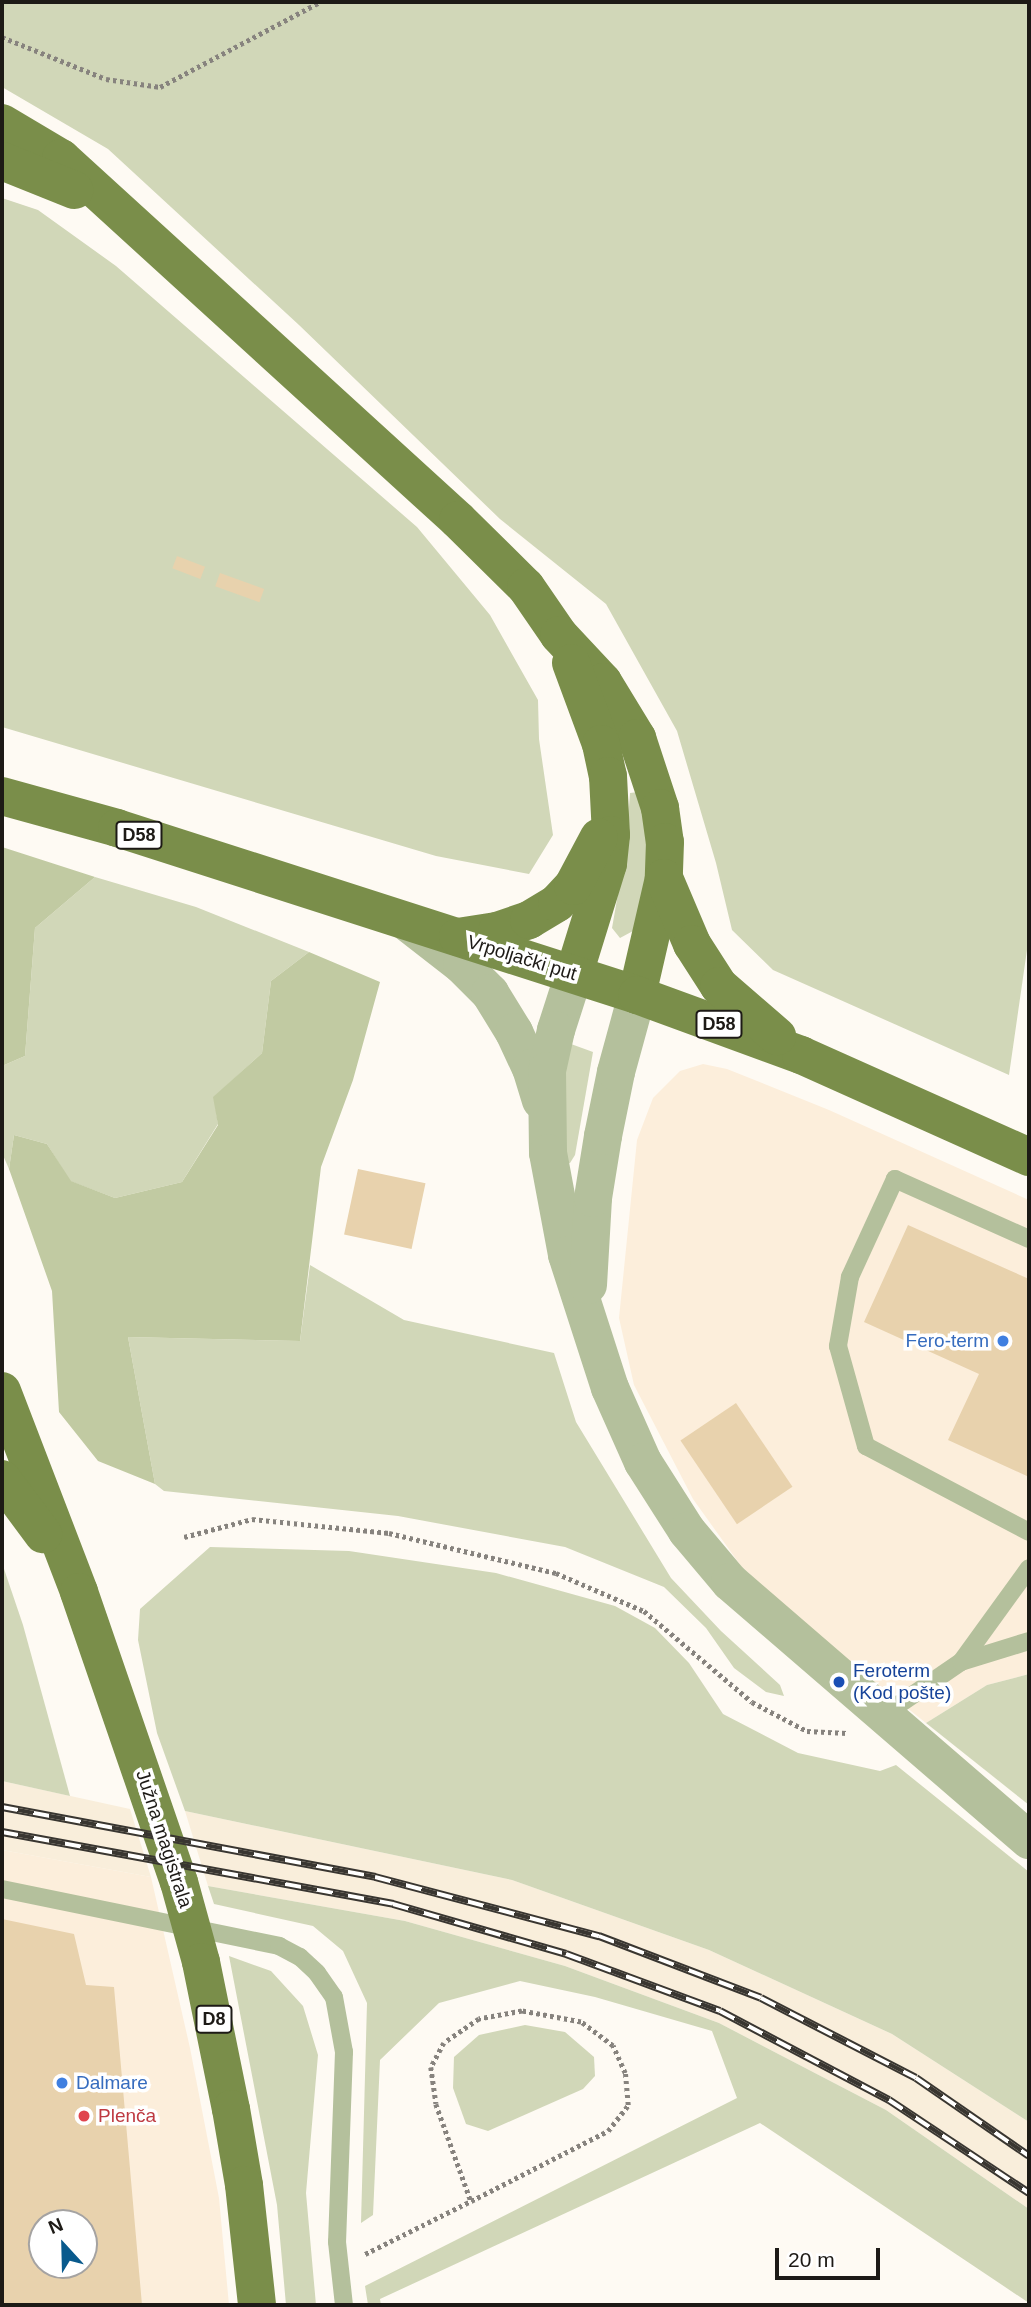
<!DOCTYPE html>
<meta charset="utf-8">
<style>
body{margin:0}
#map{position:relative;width:1031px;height:2307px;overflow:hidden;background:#fefaf3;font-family:Arial,sans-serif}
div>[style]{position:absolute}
.commercial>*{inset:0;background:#fceedb}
.built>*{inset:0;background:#f9eedb}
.green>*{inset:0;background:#d1d7b8}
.forest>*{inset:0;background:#c1caa2}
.building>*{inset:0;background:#e8d2ad;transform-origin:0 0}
.path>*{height:4.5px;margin-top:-2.25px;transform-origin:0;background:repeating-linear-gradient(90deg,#87837e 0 3.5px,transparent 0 7px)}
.service>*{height:18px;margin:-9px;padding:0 9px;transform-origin:9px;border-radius:9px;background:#b4c09c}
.tertiary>*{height:38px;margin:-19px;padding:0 19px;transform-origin:19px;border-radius:19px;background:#b4c09c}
.primary>*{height:38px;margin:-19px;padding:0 19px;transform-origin:19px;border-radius:19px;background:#7a8e4a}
.rail>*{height:8px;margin-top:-4px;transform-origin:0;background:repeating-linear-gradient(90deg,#fff 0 16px,#393631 0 32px);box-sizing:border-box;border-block:2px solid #393631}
.dots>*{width:19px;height:19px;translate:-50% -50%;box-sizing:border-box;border:4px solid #fff;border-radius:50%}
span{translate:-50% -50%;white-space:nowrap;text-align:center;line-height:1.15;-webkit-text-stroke:7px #fff;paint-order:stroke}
.shield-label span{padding:2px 5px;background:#fff;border:2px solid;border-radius:5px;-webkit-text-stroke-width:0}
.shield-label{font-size:18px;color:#1d1a16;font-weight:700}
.street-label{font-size:19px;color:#1d1a16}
.shop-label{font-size:19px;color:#366cbe}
.right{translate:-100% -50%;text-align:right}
.left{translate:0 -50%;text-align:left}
.transit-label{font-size:19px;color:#164399}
.health-label{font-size:19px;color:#be3a42}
.frame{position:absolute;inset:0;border:4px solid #1d1a16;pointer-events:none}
.north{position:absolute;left:28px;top:2209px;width:70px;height:70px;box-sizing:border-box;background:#fff;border:2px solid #a5a3a2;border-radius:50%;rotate:338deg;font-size:19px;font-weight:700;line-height:28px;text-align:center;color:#1d1a16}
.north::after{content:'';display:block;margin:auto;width:24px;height:32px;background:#095a8d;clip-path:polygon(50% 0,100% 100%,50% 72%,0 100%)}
.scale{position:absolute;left:775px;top:2248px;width:105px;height:32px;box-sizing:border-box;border:4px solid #1d1a16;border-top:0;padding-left:9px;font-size:21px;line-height:24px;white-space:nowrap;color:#1d1a16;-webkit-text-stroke:5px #fff;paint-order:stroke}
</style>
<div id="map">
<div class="commercial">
<div style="clip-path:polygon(703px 1064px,727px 1069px,829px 1110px,1029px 1200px,1029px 1674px,987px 1685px,926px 1723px,817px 1636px,741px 1566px,693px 1499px,634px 1385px,619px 1318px,637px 1140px,653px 1098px,680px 1071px)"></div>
<div style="clip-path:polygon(evenodd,2px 1850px,151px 1877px,190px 2048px,219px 2198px,229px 2305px,2px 2305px,2px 1850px,42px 2223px,84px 2223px,84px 2265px,42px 2265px,42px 2223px)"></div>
</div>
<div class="built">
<div style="clip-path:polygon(2px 1781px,130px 1809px,151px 1877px,2px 1850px)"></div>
<div style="clip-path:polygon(185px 1811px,512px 1880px,709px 1950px,892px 2034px,1029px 2122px,1029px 2209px,886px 2110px,719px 2023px,565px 1966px,405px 1921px,208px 1886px)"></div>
</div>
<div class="green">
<div style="clip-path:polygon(2px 2px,1029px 2px,1029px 936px,1009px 1075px,773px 970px,732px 930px,716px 863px,677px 731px,606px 604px,500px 519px,299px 325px,108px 149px,2px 87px)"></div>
<div style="clip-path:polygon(2px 198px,38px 210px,116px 266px,417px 527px,490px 615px,538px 700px,539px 739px,553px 835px,529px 874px,436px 856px,2px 727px)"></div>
<div style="clip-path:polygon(638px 792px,652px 858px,633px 931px,620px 938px,612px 928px,626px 848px,630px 793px)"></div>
<div style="clip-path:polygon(95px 877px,196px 907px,309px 952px,271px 981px,262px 1053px,214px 1097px,218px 1124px,182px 1182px,115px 1198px,70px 1181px,47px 1144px,14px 1135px,9px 1169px,2px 1153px,2px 1066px,25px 1056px,35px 928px)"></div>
<div style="clip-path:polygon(571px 1044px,593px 1052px,575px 1155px,570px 1163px,562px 1165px,555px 1100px)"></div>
<div style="clip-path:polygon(310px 1265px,404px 1320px,554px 1353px,576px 1422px,671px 1578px,721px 1631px,780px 1685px,784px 1696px,766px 1692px,734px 1668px,706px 1628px,664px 1587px,565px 1547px,398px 1516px,164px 1491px,155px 1484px,128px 1337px,300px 1341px)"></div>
<div style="clip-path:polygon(210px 1547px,349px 1551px,496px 1573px,615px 1606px,655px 1628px,689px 1663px,723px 1714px,798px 1753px,880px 1771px,896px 1765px,1029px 1872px,1029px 2122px,892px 2034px,709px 1950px,512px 1880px,185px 1811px,157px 1733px,138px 1640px,140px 1609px)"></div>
<div style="clip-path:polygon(2px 1563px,23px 1625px,70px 1796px,2px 1781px)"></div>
<div style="clip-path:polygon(1029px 1674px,1029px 1805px,926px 1723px,987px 1685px)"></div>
<div style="clip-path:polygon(208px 1886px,405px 1921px,565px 1966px,719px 2023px,886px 2110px,1029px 2209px,1029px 2303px,760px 2123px,380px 2299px,381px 2305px,368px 2305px,365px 2286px,737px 2098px,712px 2031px,595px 1997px,520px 1981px,439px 2003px,380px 2060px,373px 2215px,361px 2223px,367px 2003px,343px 1951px,313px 1926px,214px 1904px)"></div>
<div style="clip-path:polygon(229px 1956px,271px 1971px,303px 2006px,318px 2055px,306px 2193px,316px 2305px,286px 2305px,277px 2205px)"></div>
<div style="clip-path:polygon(525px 2025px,565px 2032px,594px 2057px,595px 2076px,583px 2089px,488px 2131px,466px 2124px,453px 2088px,454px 2057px,479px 2035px)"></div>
</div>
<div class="forest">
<div style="clip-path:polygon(2px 847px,95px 877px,35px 928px,25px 1056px,2px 1066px)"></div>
<div style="clip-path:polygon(309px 952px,380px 982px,353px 1080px,321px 1167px,300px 1341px,128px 1337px,155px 1484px,98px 1461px,59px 1412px,52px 1291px,9px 1169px,14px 1135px,47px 1144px,71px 1181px,115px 1198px,182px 1182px,218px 1125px,213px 1097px,262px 1053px,271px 981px)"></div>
</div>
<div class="building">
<div style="left:177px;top:556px;width:30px;height:13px;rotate:21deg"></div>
<div style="left:220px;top:573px;width:47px;height:14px;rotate:20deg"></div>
<div style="left:358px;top:1169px;width:69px;height:67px;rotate:12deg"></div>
<div style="clip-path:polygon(908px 1225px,1029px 1279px,1029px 1477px,948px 1440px,979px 1374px,864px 1322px)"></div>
<div style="left:736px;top:1403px;width:101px;height:67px;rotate:56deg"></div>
<div style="clip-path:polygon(evenodd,2px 1919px,74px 1934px,86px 1985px,114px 1987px,142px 2305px,2px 2305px,2px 1919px,42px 2223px,84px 2223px,84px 2265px,42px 2265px,42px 2223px)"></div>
</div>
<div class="path">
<div style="left:1027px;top:2px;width:2px"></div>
<div style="left:2px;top:37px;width:112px;rotate:22deg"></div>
<div style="left:106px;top:79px;width:55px;rotate:8.4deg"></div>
<div style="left:160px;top:87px;width:181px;rotate:-28deg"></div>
<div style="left:184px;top:1537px;width:70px;rotate:-14.8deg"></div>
<div style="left:252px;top:1519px;width:138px;rotate:5.8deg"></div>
<div style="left:389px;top:1533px;width:172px;rotate:13.5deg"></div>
<div style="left:556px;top:1573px;width:96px;rotate:23.4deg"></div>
<div style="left:644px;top:1611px;width:141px;rotate:40.1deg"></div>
<div style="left:752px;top:1702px;width:62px;rotate:27.8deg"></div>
<div style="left:807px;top:1731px;width:40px;rotate:2.9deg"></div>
<div style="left:365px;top:2254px;width:119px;rotate:-26.6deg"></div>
<div style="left:471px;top:2201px;width:154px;rotate:-27.1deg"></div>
<div style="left:608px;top:2131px;width:33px;rotate:-52deg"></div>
<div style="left:628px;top:2105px;width:32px;rotate:-95deg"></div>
<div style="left:625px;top:2073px;width:30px;rotate:-114deg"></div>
<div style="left:613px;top:2046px;width:40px;rotate:-143deg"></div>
<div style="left:581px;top:2022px;width:60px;rotate:-169.4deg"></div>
<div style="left:522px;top:2011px;width:44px;rotate:169.5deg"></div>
<div style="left:479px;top:2019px;width:42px;rotate:145.6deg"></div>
<div style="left:444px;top:2043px;width:27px;rotate:118deg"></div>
<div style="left:431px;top:2067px;width:37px;rotate:82deg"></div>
<div style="left:436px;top:2104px;width:103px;rotate:70.2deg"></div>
</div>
<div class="service">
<div style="left:1029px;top:1239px;width:147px;rotate:-155.9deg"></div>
<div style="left:895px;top:1179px;width:108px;rotate:114.7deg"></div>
<div style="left:850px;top:1277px;width:70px;rotate:99.9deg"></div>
<div style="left:838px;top:1346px;width:104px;rotate:74.4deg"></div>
<div style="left:866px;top:1446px;width:184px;rotate:27.8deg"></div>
<div style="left:961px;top:1662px;width:71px;rotate:-17.2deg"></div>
<div style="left:882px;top:1716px;width:96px;rotate:-34.4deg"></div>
<div style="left:961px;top:1662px;width:116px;rotate:-54.1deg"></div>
<div style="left:2px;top:1889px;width:283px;rotate:11.6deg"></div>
<div style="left:279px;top:1946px;width:24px;rotate:28deg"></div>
<div style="left:300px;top:1957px;width:23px;rotate:43deg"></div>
<div style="left:317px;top:1973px;width:29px;rotate:55deg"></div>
<div style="left:334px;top:1997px;width:56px;rotate:79.7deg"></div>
<div style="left:344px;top:2052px;width:190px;rotate:92.1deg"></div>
<div style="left:337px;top:2242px;width:63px;rotate:83.7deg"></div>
</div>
<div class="tertiary">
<div style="left:408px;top:923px;width:68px;rotate:37.9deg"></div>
<div style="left:462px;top:965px;width:40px;rotate:45deg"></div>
<div style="left:490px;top:993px;width:46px;rotate:58.4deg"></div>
<div style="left:514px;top:1032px;width:40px;rotate:65deg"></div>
<div style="left:531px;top:1068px;width:34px;rotate:73deg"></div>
<div style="left:574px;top:974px;width:59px;rotate:107.8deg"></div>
<div style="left:556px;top:1030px;width:42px;rotate:102.4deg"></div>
<div style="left:547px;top:1071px;width:82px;rotate:89.3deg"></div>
<div style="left:548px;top:1153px;width:104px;rotate:79.4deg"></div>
<div style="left:567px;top:1255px;width:140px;rotate:72.1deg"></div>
<div style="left:610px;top:1388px;width:81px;rotate:66deg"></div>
<div style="left:643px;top:1462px;width:82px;rotate:57.5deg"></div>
<div style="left:687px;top:1531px;width:67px;rotate:49.9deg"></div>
<div style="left:730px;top:1582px;width:395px;rotate:40.8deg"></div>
<div style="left:588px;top:1285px;width:87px;rotate:-86.7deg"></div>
<div style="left:593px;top:1198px;width:63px;rotate:-80.8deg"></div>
<div style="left:603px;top:1136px;width:65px;rotate:-78.5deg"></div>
<div style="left:616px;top:1072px;width:80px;rotate:-74.7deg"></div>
</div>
<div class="primary">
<div style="left:2px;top:123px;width:69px;rotate:30.7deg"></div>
<div style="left:61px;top:158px;width:537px;rotate:42.36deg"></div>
<div style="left:458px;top:520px;width:95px;rotate:44.6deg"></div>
<div style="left:526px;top:587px;width:58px;rotate:55.5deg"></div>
<div style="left:559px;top:635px;width:64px;rotate:46.9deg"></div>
<div style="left:603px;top:682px;width:66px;rotate:58.7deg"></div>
<div style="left:637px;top:738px;width:74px;rotate:71.8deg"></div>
<div style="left:660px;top:808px;width:34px;rotate:82deg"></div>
<div style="left:665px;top:842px;width:36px;rotate:92deg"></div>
<div style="left:664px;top:878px;width:120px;rotate:103deg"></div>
<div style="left:2px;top:161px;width:78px;rotate:21.9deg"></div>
<div style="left:571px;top:663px;width:86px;rotate:69.7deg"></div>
<div style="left:601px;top:744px;width:33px;rotate:78deg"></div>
<div style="left:608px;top:776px;width:59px;rotate:87.1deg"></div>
<div style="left:611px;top:835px;width:29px;rotate:96deg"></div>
<div style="left:608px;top:864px;width:115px;rotate:107.2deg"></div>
<div style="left:2px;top:796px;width:119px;rotate:15.5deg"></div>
<div style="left:117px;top:828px;width:546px;rotate:17.8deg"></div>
<div style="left:637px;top:995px;width:175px;rotate:20.1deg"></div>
<div style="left:801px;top:1055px;width:250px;rotate:24.1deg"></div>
<div style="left:664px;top:878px;width:72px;rotate:67deg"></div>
<div style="left:692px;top:944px;width:50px;rotate:57.3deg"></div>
<div style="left:719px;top:986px;width:77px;rotate:40.8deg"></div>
<div style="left:458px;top:937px;width:39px;rotate:-9deg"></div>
<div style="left:497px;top:931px;width:34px;rotate:-19deg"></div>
<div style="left:529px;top:920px;width:33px;rotate:-31deg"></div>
<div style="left:557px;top:903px;width:23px;rotate:-47deg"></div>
<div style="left:573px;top:886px;width:55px;rotate:-62deg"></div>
<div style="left:2px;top:1391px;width:215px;rotate:69deg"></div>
<div style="left:79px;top:1592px;width:307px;rotate:71deg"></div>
<div style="left:179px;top:1882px;width:83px;rotate:74.6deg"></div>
<div style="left:201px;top:1962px;width:150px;rotate:78.5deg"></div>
<div style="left:231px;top:2109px;width:77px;rotate:80.3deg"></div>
<div style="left:244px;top:2185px;width:121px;rotate:83.8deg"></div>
<div style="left:2px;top:1479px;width:69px;rotate:53.3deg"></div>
</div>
<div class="rail">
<div style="left:2px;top:1807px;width:380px;rotate:10.6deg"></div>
<div style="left:375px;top:1877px;width:232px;rotate:14.8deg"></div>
<div style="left:599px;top:1936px;width:173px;rotate:20.9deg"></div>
<div style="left:761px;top:1998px;width:174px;rotate:27.3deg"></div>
<div style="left:916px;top:2078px;width:137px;rotate:34.6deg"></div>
<div style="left:2px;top:1832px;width:398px;rotate:10.4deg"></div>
<div style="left:393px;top:1904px;width:180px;rotate:16.1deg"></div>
<div style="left:566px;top:1954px;width:164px;rotate:20.3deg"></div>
<div style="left:720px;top:2011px;width:191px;rotate:27.8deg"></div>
<div style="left:889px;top:2100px;width:168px;rotate:33.6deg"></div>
</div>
<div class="dots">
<div style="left:1003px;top:1341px;background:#3f7fe0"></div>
<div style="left:839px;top:1682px;background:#1a4fb4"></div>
<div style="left:62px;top:2083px;background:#3f7fe0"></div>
<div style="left:84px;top:2116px;background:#e0444e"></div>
</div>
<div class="shield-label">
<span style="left:139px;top:835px">D58</span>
<span style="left:719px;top:1024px">D58</span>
<span style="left:214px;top:2019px">D8</span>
</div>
<div class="street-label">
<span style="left:522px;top:958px;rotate:17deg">Vrpoljački put</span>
<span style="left:164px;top:1839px;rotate:72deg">Južna magistrala</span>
</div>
<div class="shop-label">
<span class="right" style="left:989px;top:1341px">Fero-term</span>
<span class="left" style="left:76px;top:2083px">Dalmare</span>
</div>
<div class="transit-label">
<span class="left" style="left:853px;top:1682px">Feroterm<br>(Kod pošte)</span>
</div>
<div class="health-label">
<span class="left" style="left:98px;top:2116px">Plenča</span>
</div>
<div class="frame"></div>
<div class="north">N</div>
<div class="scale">20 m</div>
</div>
